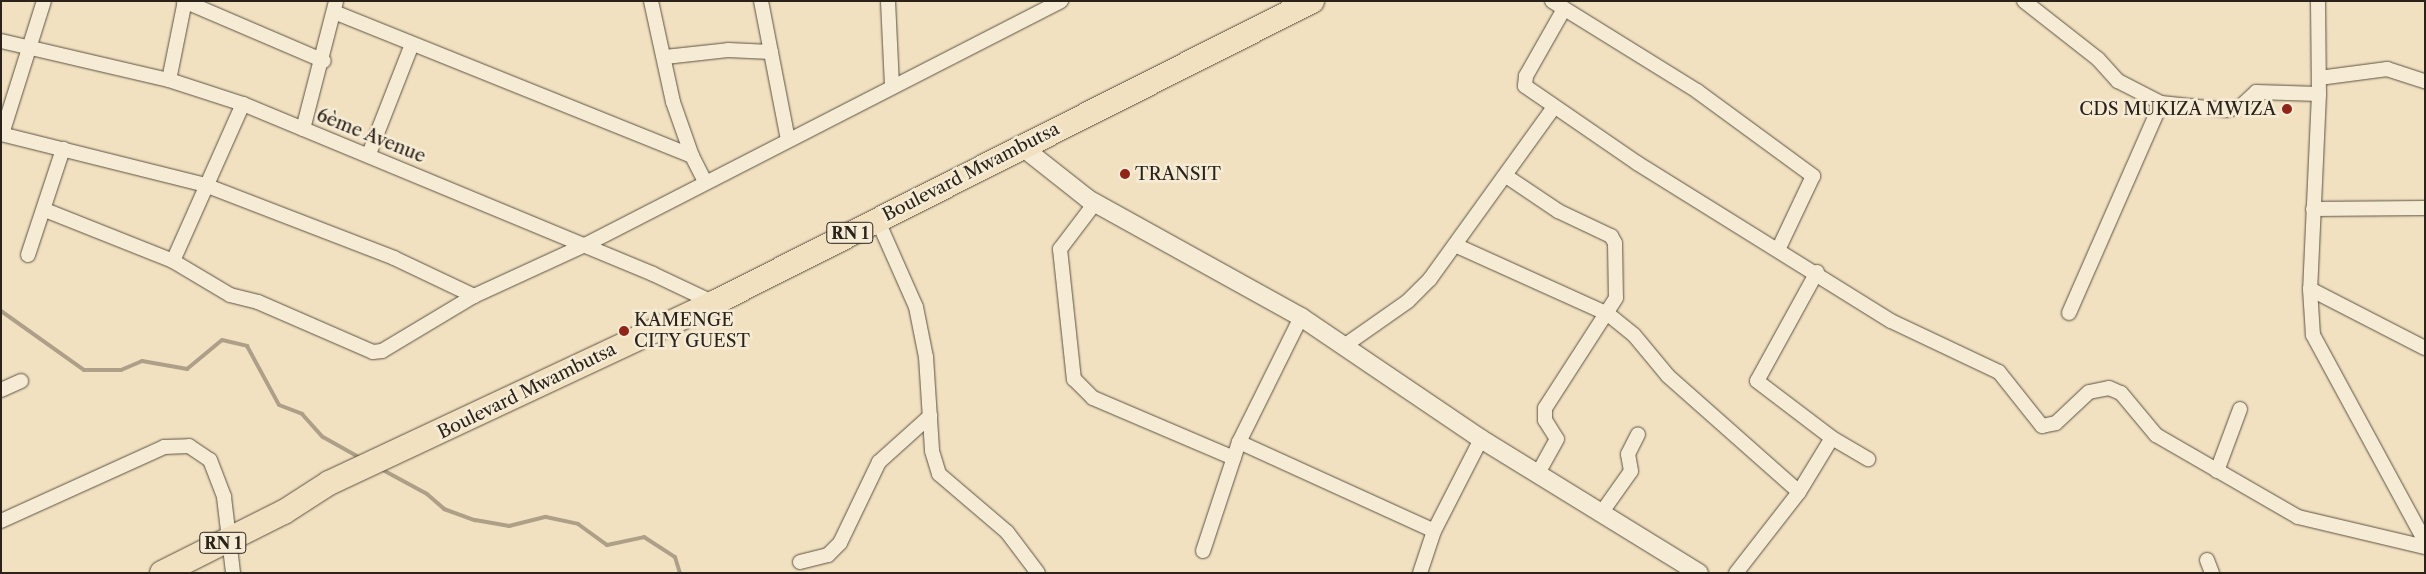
<!DOCTYPE html>
<meta charset="utf-8">
<style>
body{margin:0}
#map{position:relative;width:2426px;height:574px;overflow:hidden;background:#f1e1c0;font-family:"Libre Caslon Text",serif}
div>[style]{position:absolute}
.stream>*{height:4px;margin:-2px;padding:0 2px;transform-origin:2px;border-radius:2px;background:#aea088}
.roads{filter:drop-shadow(0 0 1px #5c5244) drop-shadow(0 0 1px #5c5244)}
.minor>*{height:14px;margin:-7px;padding:0 7px;transform-origin:7px;border-radius:7px;background:#f6ecd6}
.tertiary>*{height:18px;margin:-9px;padding:0 9px;transform-origin:9px;border-radius:9px;background:#f6ecd6}
.trunk>*{height:24px;margin:-12px;padding:0 12px;transform-origin:12px;border-radius:12px;background:#f1e1c0}
.dots>*{width:14px;height:14px;translate:-50% -50%;box-sizing:border-box;border:2px solid #f6ecd6;border-radius:50%}
span{translate:-50% -50%;white-space:nowrap;text-align:center;line-height:1.15;-webkit-text-stroke:5px #f6ecd6;paint-order:stroke}
.shield-label span{padding:1px 4px;background:#f6ecd6;border:1px solid;border-radius:4px;-webkit-text-stroke-width:0}
.shield-label{font-size:16px;color:#2b221a;font-weight:700}
.poi-label{font-size:18px;color:#2b221a}
.right{translate:-100% -50%;text-align:right}
.left{translate:0 -50%;text-align:left}
.street-label{font-size:18px;color:#2b221a}
.frame{position:absolute;inset:0;border:2px solid #2b221a;pointer-events:none}
</style>
<div id="map">
<div class="stream">
<div style="left:1px;top:311px;width:102px;rotate:35.4deg"></div>
<div style="left:84px;top:370px;width:37px"></div>
<div style="left:121px;top:370px;width:23px;rotate:-23deg"></div>
<div style="left:142px;top:361px;width:46px;rotate:10.1deg"></div>
<div style="left:187px;top:369px;width:45px;rotate:-39.6deg"></div>
<div style="left:222px;top:340px;width:26px;rotate:13deg"></div>
<div style="left:247px;top:346px;width:67px;rotate:61.5deg"></div>
<div style="left:279px;top:405px;width:25px;rotate:21deg"></div>
<div style="left:302px;top:414px;width:31px;rotate:48deg"></div>
<div style="left:323px;top:437px;width:45px;rotate:29.4deg"></div>
<div style="left:381px;top:469px;width:52px;rotate:28.5deg"></div>
<div style="left:427px;top:494px;width:23px;rotate:41deg"></div>
<div style="left:444px;top:509px;width:33px;rotate:20deg"></div>
<div style="left:475px;top:520px;width:35px;rotate:10deg"></div>
<div style="left:509px;top:526px;width:38px;rotate:-14deg"></div>
<div style="left:546px;top:517px;width:33px;rotate:12deg"></div>
<div style="left:578px;top:524px;width:36px;rotate:36deg"></div>
<div style="left:607px;top:545px;width:38px;rotate:-12deg"></div>
<div style="left:644px;top:537px;width:37px;rotate:33deg"></div>
<div style="left:675px;top:557px;width:17px;rotate:73deg"></div>
</div>
<div class="roads">
<div class="minor">
<div style="left:184px;top:1px;width:152px;rotate:23.2deg"></div>
<div style="left:651px;top:1px;width:103px;rotate:77.7deg"></div>
<div style="left:673px;top:102px;width:57px;rotate:70.6deg"></div>
<div style="left:761px;top:1px;width:142px;rotate:79deg"></div>
<div style="left:888px;top:1px;width:84px;rotate:87.3deg"></div>
<div style="left:1552px;top:1px;width:171px;rotate:31.8deg"></div>
<div style="left:1697px;top:91px;width:144px;rotate:36.2deg"></div>
<div style="left:1813px;top:176px;width:80px;rotate:115.3deg"></div>
<div style="left:2024px;top:1px;width:94px;rotate:38.1deg"></div>
<div style="left:2098px;top:59px;width:30px;rotate:48deg"></div>
<div style="left:2118px;top:81px;width:48px;rotate:27.1deg"></div>
<div style="left:2161px;top:103px;width:65px;rotate:6.1deg"></div>
<div style="left:2226px;top:110px;width:14px;rotate:-12deg"></div>
<div style="left:2240px;top:107px;width:22px;rotate:-43deg"></div>
<div style="left:2256px;top:92px;width:63px;rotate:1.8deg"></div>
<div style="left:2318px;top:1px;width:93px;rotate:89.4deg"></div>
<div style="left:2319px;top:94px;width:195px;rotate:92.6deg"></div>
<div style="left:2310px;top:289px;width:46px;rotate:86.3deg"></div>
<div style="left:2313px;top:335px;width:234px;rotate:61.5deg"></div>
<div style="left:1564px;top:9px;width:77px;rotate:119.6deg"></div>
<div style="left:1526px;top:76px;width:10px;rotate:96deg"></div>
<div style="left:1525px;top:86px;width:136px;rotate:34.5deg"></div>
<div style="left:1637px;top:163px;width:299px;rotate:31.9deg"></div>
<div style="left:1891px;top:321px;width:119px;rotate:25.3deg"></div>
<div style="left:1999px;top:372px;width:69px;rotate:51.5deg"></div>
<div style="left:2042px;top:426px;width:14px;rotate:-12deg"></div>
<div style="left:2056px;top:423px;width:45px;rotate:-43.2deg"></div>
<div style="left:2089px;top:392px;width:20px;rotate:-11deg"></div>
<div style="left:2109px;top:388px;width:13px;rotate:23deg"></div>
<div style="left:2121px;top:393px;width:55px;rotate:50.2deg"></div>
<div style="left:2156px;top:435px;width:164px;rotate:30deg"></div>
<div style="left:2298px;top:517px;width:130px;rotate:13.3deg"></div>
<div style="left:334px;top:12px;width:386px;rotate:21.9deg"></div>
<div style="left:692px;top:156px;width:29px;rotate:63deg"></div>
<div style="left:1px;top:41px;width:172px;rotate:13.1deg"></div>
<div style="left:169px;top:80px;width:78px;rotate:18deg"></div>
<div style="left:243px;top:104px;width:444px;rotate:22.5deg"></div>
<div style="left:653px;top:274px;width:68px;rotate:25.4deg"></div>
<div style="left:665px;top:57px;width:63px;rotate:-6.3deg"></div>
<div style="left:728px;top:50px;width:43px;rotate:2.7deg"></div>
<div style="left:2319px;top:78px;width:69px;rotate:-7.5deg"></div>
<div style="left:2387px;top:69px;width:40px;rotate:18deg"></div>
<div style="left:169px;top:80px;width:81px;rotate:-78.6deg"></div>
<div style="left:303px;top:129px;width:132px;rotate:-75.5deg"></div>
<div style="left:1px;top:134px;width:210px;rotate:14deg"></div>
<div style="left:205px;top:185px;width:203px;rotate:21.1deg"></div>
<div style="left:394px;top:258px;width:89px;rotate:25.4deg"></div>
<div style="left:2px;top:134px;width:139px;rotate:-72.5deg"></div>
<div style="left:369px;top:154px;width:118px;rotate:-68.6deg"></div>
<div style="left:1506px;top:176px;width:63px;rotate:33.9deg"></div>
<div style="left:1558px;top:211px;width:59px;rotate:25.3deg"></div>
<div style="left:1611px;top:236px;width:8px;rotate:60deg"></div>
<div style="left:1615px;top:243px;width:55px;rotate:89deg"></div>
<div style="left:1616px;top:298px;width:131px;rotate:122.8deg"></div>
<div style="left:1545px;top:408px;width:12px;rotate:90deg"></div>
<div style="left:1545px;top:420px;width:22px;rotate:58deg"></div>
<div style="left:1557px;top:439px;width:39px;rotate:119deg"></div>
<div style="left:1095px;top:203px;width:58px;rotate:127.3deg"></div>
<div style="left:1060px;top:249px;width:131px;rotate:83.9deg"></div>
<div style="left:1074px;top:379px;width:27px;rotate:45deg"></div>
<div style="left:1093px;top:398px;width:153px;rotate:23.1deg"></div>
<div style="left:2313px;top:209px;width:112px;rotate:-0.5deg"></div>
<div style="left:45px;top:210px;width:138px;rotate:21.7deg"></div>
<div style="left:173px;top:261px;width:66px;rotate:30.8deg"></div>
<div style="left:230px;top:295px;width:29px;rotate:14deg"></div>
<div style="left:258px;top:302px;width:125px;rotate:23.5deg"></div>
<div style="left:373px;top:352px;width:9px;rotate:-6deg"></div>
<div style="left:382px;top:351px;width:107px;rotate:-30.9deg"></div>
<div style="left:474px;top:296px;width:122px;rotate:-24.7deg"></div>
<div style="left:585px;top:245px;width:535px;rotate:-27.14deg"></div>
<div style="left:877px;top:219px;width:96px;rotate:66.1deg"></div>
<div style="left:916px;top:307px;width:51px;rotate:78.7deg"></div>
<div style="left:926px;top:357px;width:94px;rotate:86.3deg"></div>
<div style="left:932px;top:451px;width:24px;rotate:73deg"></div>
<div style="left:939px;top:474px;width:89px;rotate:40.5deg"></div>
<div style="left:1007px;top:532px;width:51px;rotate:52.9deg"></div>
<div style="left:1455px;top:245px;width:168px;rotate:24.3deg"></div>
<div style="left:1608px;top:314px;width:33px;rotate:39deg"></div>
<div style="left:1634px;top:335px;width:53px;rotate:50.3deg"></div>
<div style="left:1668px;top:376px;width:175px;rotate:41.5deg"></div>
<div style="left:28px;top:255px;width:112px;rotate:-71.7deg"></div>
<div style="left:173px;top:261px;width:172px;rotate:-66deg"></div>
<div style="left:1817px;top:272px;width:124px;rotate:118.8deg"></div>
<div style="left:1757px;top:381px;width:94px;rotate:37.2deg"></div>
<div style="left:1832px;top:438px;width:42px;rotate:30.3deg"></div>
<div style="left:2310px;top:289px;width:129px;rotate:27.2deg"></div>
<div style="left:2069px;top:313px;width:229px;rotate:-66.3deg"></div>
<div style="left:1344px;top:346px;width:78px;rotate:-35.1deg"></div>
<div style="left:1408px;top:301px;width:31px;rotate:-45deg"></div>
<div style="left:1430px;top:279px;width:212px;rotate:-54.2deg"></div>
<div style="left:1px;top:390px;width:22px;rotate:-24deg"></div>
<div style="left:1239px;top:442px;width:214px;rotate:24.5deg"></div>
<div style="left:2217px;top:471px;width:66px;rotate:-69.6deg"></div>
<div style="left:1602px;top:512px;width:50px;rotate:-54.7deg"></div>
<div style="left:1631px;top:471px;width:17px;rotate:-100deg"></div>
<div style="left:1628px;top:454px;width:22px;rotate:-63deg"></div>
<div style="left:1px;top:521px;width:179px;rotate:-24.4deg"></div>
<div style="left:164px;top:447px;width:25px;rotate:-2deg"></div>
<div style="left:189px;top:446px;width:25px;rotate:34deg"></div>
<div style="left:210px;top:460px;width:40px;rotate:69deg"></div>
<div style="left:224px;top:497px;width:77px;rotate:83.2deg"></div>
<div style="left:1203px;top:551px;width:115px;rotate:-71.7deg"></div>
<div style="left:1239px;top:442px;width:140px;rotate:-63.6deg"></div>
<div style="left:2207px;top:560px;width:14px;rotate:69deg"></div>
<div style="left:800px;top:562px;width:29px;rotate:-14deg"></div>
<div style="left:828px;top:555px;width:17px;rotate:-45deg"></div>
<div style="left:840px;top:543px;width:90px;rotate:-64.3deg"></div>
<div style="left:879px;top:462px;width:69px;rotate:-42deg"></div>
<div style="left:1420px;top:573px;width:44px;rotate:-71.6deg"></div>
<div style="left:1434px;top:531px;width:103px;rotate:-62.9deg"></div>
<div style="left:1736px;top:573px;width:103px;rotate:-52.1deg"></div>
<div style="left:1799px;top:492px;width:63px;rotate:-58.6deg"></div>
</div>
<div class="tertiary">
<div style="left:1021px;top:146px;width:85px;rotate:38.3deg"></div>
<div style="left:1088px;top:199px;width:244px;rotate:29deg"></div>
<div style="left:1301px;top:317px;width:217px;rotate:34.1deg"></div>
<div style="left:1481px;top:439px;width:256px;rotate:31.6deg"></div>
</div>
<div class="trunk">
<div style="left:162px;top:573px;width:136px;rotate:-26.6deg"></div>
<div style="left:284px;top:512px;width:54px;rotate:-32.8deg"></div>
<div style="left:329px;top:483px;width:425px;rotate:-25.1deg"></div>
<div style="left:714px;top:303px;width:670px;rotate:-26.79deg"></div>
</div>
</div>
<div class="dots">
<div style="left:2287px;top:109px;background:#8f2418"></div>
<div style="left:1125px;top:174px;background:#8f2418"></div>
<div style="left:624px;top:331px;background:#8f2418"></div>
</div>
<div class="shield-label">
<span style="left:850px;top:233px">RN 1</span>
<span style="left:223px;top:543px">RN 1</span>
</div>
<div class="poi-label">
<span class="right" style="left:2276px;top:109px">CDS MUKIZA MWIZA</span>
<span class="left" style="left:1135px;top:174px">TRANSIT</span>
<span class="left" style="left:634px;top:331px">KAMENGE<br>CITY GUEST</span>
</div>
<div class="street-label">
<span style="left:371px;top:136px;rotate:22deg">6ème Avenue</span>
<span style="left:971px;top:172px;rotate:-27deg">Boulevard Mwambutsa</span>
<span style="left:527px;top:391px;rotate:-26deg">Boulevard Mwambutsa</span>
</div>
<div class="frame"></div>
</div>
